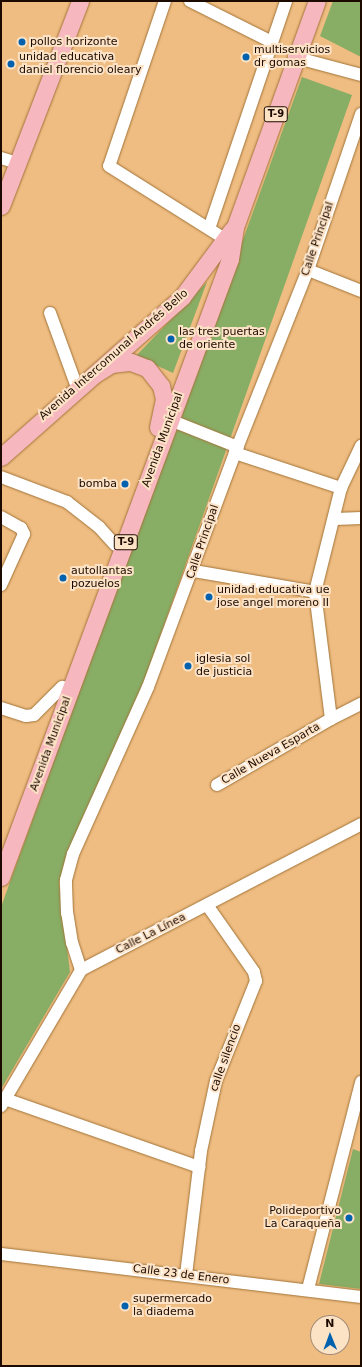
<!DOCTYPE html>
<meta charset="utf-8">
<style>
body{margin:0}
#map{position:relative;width:362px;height:1367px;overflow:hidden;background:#efbd82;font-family:"DejaVu Sans",sans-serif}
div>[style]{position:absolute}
.green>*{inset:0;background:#88ad65}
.roads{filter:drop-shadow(0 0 1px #a27439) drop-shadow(0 0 1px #a27439)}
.minor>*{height:12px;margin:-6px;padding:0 6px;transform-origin:6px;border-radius:6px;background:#fff}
.highway>*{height:17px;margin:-8.5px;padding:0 8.5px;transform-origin:8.5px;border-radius:8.5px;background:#f7b7be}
.dots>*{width:11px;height:11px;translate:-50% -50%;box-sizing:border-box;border:2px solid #fde3c6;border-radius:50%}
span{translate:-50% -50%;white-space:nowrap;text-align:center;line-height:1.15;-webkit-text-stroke:4px #fde3c6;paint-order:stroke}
.shield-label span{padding:1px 3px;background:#fde3c6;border:1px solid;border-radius:3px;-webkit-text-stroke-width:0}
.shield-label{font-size:10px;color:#1c0a00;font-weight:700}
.poi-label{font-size:11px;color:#1c0a00}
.left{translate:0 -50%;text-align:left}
.right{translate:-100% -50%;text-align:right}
.street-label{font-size:11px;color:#1c0a00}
.frame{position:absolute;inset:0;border:2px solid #1c0a00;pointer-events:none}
.north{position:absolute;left:310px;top:1315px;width:40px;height:40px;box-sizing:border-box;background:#fde3c6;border:1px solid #a38c77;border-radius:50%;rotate:359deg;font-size:11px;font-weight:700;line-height:16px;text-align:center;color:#1c0a00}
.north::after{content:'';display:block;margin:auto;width:14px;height:18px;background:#0062ae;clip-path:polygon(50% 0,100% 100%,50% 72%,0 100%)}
</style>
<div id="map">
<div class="green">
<div style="clip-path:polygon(333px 1px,361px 1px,361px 57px,320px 36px)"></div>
<div style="clip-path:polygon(302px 77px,352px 95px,140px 693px,59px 883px,70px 972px,1px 1089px,1px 907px)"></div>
<div style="clip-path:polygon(207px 282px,173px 373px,136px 356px)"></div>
<div style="clip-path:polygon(353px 1149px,361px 1152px,361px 1289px,319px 1284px)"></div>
</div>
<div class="roads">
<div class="minor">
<div style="left:165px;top:1px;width:174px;rotate:108.7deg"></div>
<div style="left:109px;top:166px;width:137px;rotate:32.2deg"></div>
<div style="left:190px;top:1px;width:89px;rotate:26.6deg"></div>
<div style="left:294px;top:57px;width:69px;rotate:15deg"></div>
<div style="left:1px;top:158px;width:17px;rotate:17deg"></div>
<div style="left:210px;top:226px;width:237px;rotate:-71.3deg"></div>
<div style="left:308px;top:270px;width:57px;rotate:21.6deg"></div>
<div style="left:50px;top:313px;width:79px;rotate:70deg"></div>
<div style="left:170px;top:420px;width:73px;rotate:21.7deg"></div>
<div style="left:235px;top:453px;width:112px;rotate:18.3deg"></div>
<div style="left:1px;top:477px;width:71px;rotate:20.7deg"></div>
<div style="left:67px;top:502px;width:41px;rotate:38deg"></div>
<div style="left:99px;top:527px;width:24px;rotate:48deg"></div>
<div style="left:1px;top:517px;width:23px;rotate:29deg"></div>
<div style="left:21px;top:528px;width:7px;rotate:63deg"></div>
<div style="left:24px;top:534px;width:56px;rotate:114.3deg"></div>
<div style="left:335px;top:519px;width:26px;rotate:-2deg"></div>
<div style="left:194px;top:571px;width:123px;rotate:9.8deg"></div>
<div style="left:1px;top:708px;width:26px;rotate:18deg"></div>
<div style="left:26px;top:716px;width:8px;rotate:-7deg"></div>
<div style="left:34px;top:715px;width:40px;rotate:-45deg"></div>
<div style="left:331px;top:719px;width:34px;rotate:-27deg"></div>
<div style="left:217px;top:785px;width:132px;rotate:-30.1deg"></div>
<div style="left:331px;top:719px;width:128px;rotate:-97.2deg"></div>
<div style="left:315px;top:592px;width:107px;rotate:-76deg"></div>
<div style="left:341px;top:488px;width:47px;rotate:-64.5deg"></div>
<div style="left:81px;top:970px;width:28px;rotate:-108deg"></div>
<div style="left:72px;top:943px;width:30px;rotate:-99deg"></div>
<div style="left:67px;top:913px;width:33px;rotate:-92deg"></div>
<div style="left:66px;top:880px;width:27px;rotate:-75deg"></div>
<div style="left:73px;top:854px;width:183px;rotate:-65.8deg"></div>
<div style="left:148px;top:687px;width:250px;rotate:-69.6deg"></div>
<div style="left:235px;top:453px;width:197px;rotate:-68.3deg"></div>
<div style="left:308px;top:270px;width:165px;rotate:-71.2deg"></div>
<div style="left:5px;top:1099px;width:206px;rotate:19.3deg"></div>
<div style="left:1px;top:1106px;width:158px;rotate:-59.5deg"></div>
<div style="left:81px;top:970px;width:316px;rotate:-27.5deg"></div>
<div style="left:1px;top:1254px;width:363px;rotate:6.8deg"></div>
<div style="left:186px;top:1275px;width:125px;rotate:-83.1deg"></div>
<div style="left:201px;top:1151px;width:72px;rotate:-77.9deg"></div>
<div style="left:216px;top:1081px;width:108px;rotate:-68.2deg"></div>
<div style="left:256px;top:981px;width:9px;rotate:-103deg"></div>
<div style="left:254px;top:972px;width:82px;rotate:-125deg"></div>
<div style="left:308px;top:1289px;width:214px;rotate:-75.6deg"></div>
</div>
<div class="highway">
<div style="left:1px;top:206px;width:220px;rotate:-68.9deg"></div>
<div style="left:95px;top:374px;width:19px;rotate:-32deg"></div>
<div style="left:111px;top:364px;width:20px;rotate:-6deg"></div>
<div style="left:131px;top:362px;width:17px;rotate:21deg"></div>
<div style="left:147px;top:368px;width:23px;rotate:52deg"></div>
<div style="left:161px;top:386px;width:13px;rotate:77deg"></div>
<div style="left:164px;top:399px;width:29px;rotate:102deg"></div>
<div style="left:1px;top:457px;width:242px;rotate:-41.5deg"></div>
<div style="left:182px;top:297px;width:84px;rotate:-53.3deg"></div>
<div style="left:1px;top:877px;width:659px;rotate:-69.67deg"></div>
<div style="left:230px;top:259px;width:32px;rotate:-81deg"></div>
<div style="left:235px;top:227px;width:240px;rotate:-70.1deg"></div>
</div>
</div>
<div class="dots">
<div style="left:22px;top:42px;background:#0062ae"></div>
<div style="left:246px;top:57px;background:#0062ae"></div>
<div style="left:11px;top:64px;background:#0062ae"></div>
<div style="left:171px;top:339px;background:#0062ae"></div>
<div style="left:125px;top:484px;background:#0062ae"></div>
<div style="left:63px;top:578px;background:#0062ae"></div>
<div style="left:209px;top:597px;background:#0062ae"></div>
<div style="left:188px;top:666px;background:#0062ae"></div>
<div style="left:349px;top:1218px;background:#0062ae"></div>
<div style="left:125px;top:1306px;background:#0062ae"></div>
</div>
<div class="shield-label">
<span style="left:276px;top:114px">T-9</span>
<span style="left:126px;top:542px">T-9</span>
</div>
<div class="poi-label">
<span class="left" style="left:30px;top:42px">pollos horizonte</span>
<span class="left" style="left:254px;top:57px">multiservicios<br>dr gomas</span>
<span class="left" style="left:19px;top:64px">unidad educativa<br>daniel florencio oleary</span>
<span class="left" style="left:179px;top:339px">las tres puertas<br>de oriente</span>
<span class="right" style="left:117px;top:484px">bomba</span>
<span class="left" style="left:71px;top:578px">autollantas<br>pozuelos</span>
<span class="left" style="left:217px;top:597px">unidad educativa ue<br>jose angel moreno II</span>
<span class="left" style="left:196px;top:666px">iglesia sol<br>de justicia</span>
<span class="right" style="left:341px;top:1218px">Polideportivo<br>La Caraqueña</span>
<span class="left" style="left:133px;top:1306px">supermercado<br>la diadema</span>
</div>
<div class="street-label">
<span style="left:318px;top:239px;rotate:-71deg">Calle Principal</span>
<span style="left:114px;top:355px;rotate:-41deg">Avenida Intercomunal Andrés Bello</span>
<span style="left:163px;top:440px;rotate:-70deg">Avenida Municipal</span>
<span style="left:203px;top:542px;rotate:-71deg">Calle Principal</span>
<span style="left:51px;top:744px;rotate:-70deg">Avenida Municipal</span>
<span style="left:271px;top:754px;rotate:-30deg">Calle Nueva Esparta</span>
<span style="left:151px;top:934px;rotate:-27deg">Calle La Línea</span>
<span style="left:226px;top:1058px;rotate:-70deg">calle silencio</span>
<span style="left:181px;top:1275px;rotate:7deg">Calle 23 de Enero</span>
</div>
<div class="frame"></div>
<div class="north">N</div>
</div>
